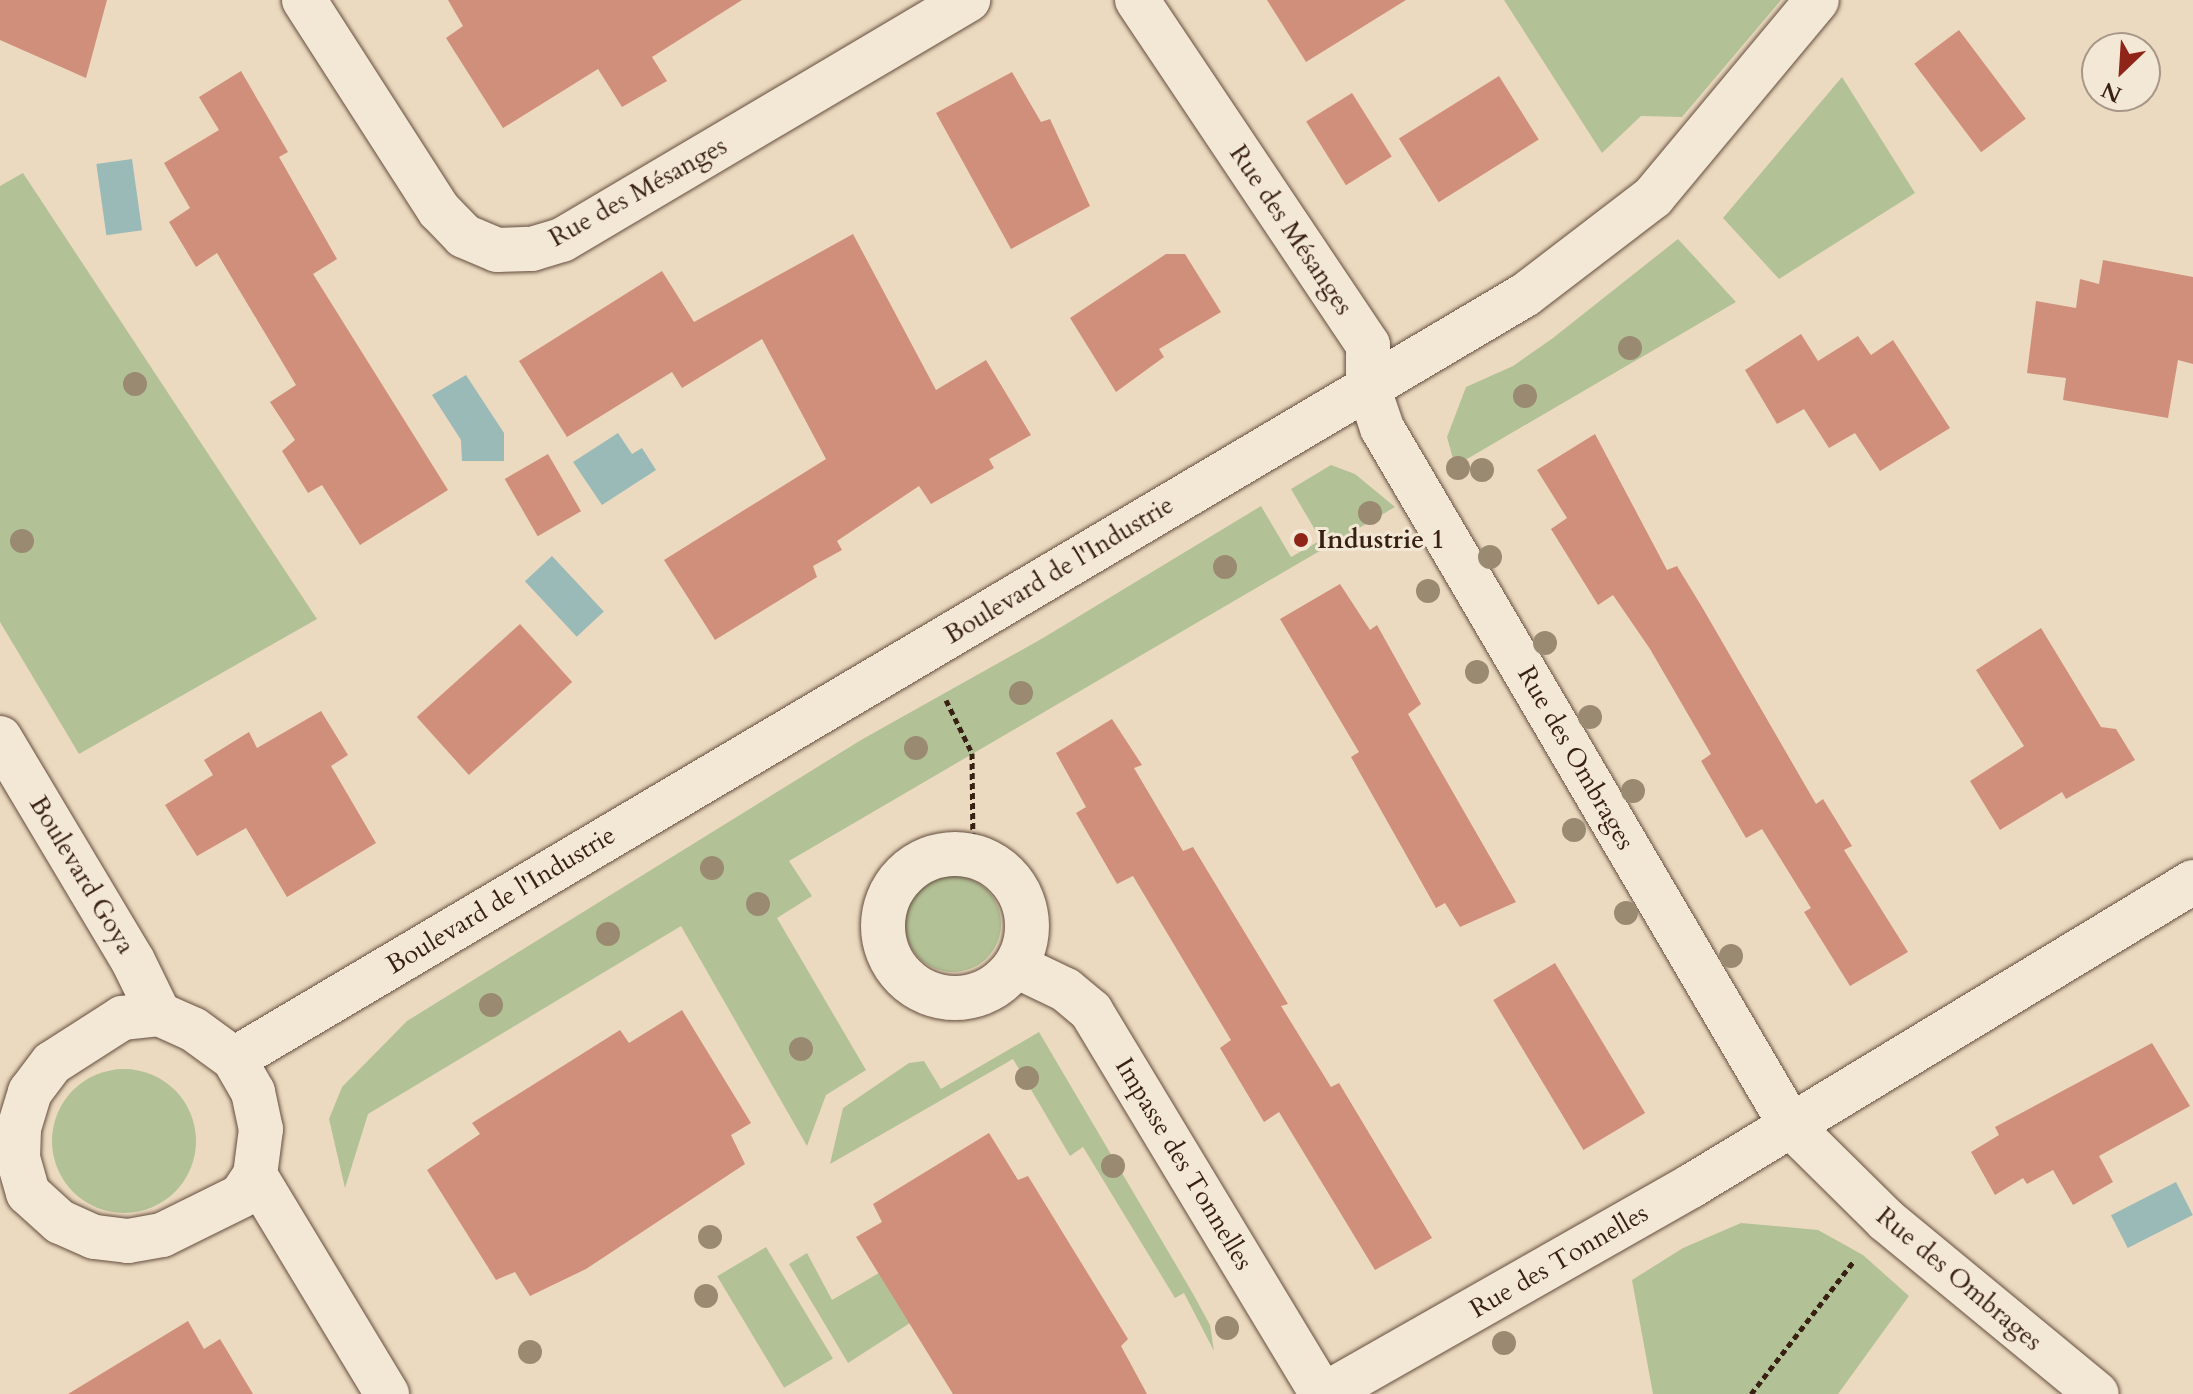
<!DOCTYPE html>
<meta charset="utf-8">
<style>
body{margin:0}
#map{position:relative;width:2193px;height:1394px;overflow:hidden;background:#ecdac0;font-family:Cardo,serif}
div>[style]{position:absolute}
.green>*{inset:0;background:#b3c196;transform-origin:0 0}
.round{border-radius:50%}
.water>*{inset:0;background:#99bab7;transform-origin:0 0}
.building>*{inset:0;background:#d08f7b;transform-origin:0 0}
.path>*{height:5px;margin-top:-2.5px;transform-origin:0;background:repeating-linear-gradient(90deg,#382012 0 6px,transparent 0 10px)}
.roads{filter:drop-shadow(0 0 2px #654e3e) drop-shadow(0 0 2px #654e3e)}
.minor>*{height:44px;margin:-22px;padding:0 22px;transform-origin:22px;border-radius:22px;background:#f3e7d6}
.minor>.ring{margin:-22px;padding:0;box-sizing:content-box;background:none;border:44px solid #f3e7d6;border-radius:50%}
.trees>*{width:24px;height:24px;margin:-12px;border-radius:50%;background:#9a8a72}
.dots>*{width:22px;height:22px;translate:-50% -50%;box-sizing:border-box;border:4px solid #f3e7d6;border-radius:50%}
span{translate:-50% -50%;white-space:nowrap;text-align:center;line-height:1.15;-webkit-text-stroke:6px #f3e7d6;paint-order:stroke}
.street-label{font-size:26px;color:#382012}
.poi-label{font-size:26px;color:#382012;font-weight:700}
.left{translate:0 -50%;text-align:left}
.north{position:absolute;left:2081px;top:32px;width:80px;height:80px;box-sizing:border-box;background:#f3e7d6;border:2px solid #a89788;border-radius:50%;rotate:205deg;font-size:22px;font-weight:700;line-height:32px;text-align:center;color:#382012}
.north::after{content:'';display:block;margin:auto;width:28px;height:36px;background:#8f2418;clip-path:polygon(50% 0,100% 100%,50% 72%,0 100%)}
</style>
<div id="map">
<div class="green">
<div style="clip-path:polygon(1504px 0,1781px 0,1682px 117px,1641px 116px,1602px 153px)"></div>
<div style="clip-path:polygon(1842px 77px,1915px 193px,1779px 279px,1723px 218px)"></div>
<div style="clip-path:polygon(23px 173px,317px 619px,79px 754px,0 622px,0 186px)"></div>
<div style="clip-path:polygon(1678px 239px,1736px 302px,1455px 466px,1447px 437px,1466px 387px,1513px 366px,1553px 338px)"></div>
<div style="clip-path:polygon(1331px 465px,1355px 474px,1395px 507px,789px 861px,812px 896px,777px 918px,866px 1070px,826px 1095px,807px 1146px,681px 926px,368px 1114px,345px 1188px,329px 1119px,342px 1087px,407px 1021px,861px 740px,1043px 638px,1261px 506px,1291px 557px,1321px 540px,1291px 489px)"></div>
<div class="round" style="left:905px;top:876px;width:96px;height:96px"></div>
<div style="clip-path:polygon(1039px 1032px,1192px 1292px,1210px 1325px,1214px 1351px,1184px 1293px,1175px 1298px,1083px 1147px,1070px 1156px,1013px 1059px,830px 1164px,843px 1108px,909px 1063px,924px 1061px,941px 1089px)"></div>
<div class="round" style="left:52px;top:1069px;width:144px;height:144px"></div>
<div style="clip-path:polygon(1741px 1223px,1818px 1230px,1863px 1255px,1909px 1296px,1838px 1394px,1653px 1394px,1632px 1280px,1683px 1248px)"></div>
<div style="left:766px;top:1247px;width:130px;height:57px;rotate:59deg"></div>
<div style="clip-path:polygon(807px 1253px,832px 1300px,879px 1273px,910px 1323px,848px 1363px,789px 1264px)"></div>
</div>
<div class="water">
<div style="left:132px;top:159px;width:72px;height:36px;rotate:82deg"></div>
<div style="clip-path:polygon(466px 375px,504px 433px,504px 461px,462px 461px,461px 440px,432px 395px)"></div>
<div style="clip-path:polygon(618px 433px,632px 454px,642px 448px,656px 470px,602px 505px,573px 462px)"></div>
<div style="left:552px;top:556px;width:76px;height:37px;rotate:47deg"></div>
<div style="left:2176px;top:1182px;width:37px;height:73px;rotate:63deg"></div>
</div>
<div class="building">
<div style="clip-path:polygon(0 0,107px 0,86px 78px,0 40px)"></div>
<div style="clip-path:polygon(448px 0,742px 0,652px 57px,667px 81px,622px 107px,598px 69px,503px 128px,446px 38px,463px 26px)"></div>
<div style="clip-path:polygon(1267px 0,1406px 0,1306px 62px)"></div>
<div style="left:1959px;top:30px;width:111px;height:56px;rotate:53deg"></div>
<div style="clip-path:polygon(241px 71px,288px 152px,279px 157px,337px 259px,313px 274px,448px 490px,360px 545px,322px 485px,308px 493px,282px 451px,295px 440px,270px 402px,296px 385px,217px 253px,196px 267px,169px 222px,190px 208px,164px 163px,219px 130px,199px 97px)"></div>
<div style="clip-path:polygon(1012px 72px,1041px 122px,1050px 119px,1090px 206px,1011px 249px,936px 113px)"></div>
<div style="left:1499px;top:76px;width:75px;height:118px;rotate:58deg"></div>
<div style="left:1352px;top:93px;width:75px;height:54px;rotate:58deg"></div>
<div style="clip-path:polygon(853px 234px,936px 390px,986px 360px,1031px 435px,989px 459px,994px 468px,931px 504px,919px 486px,837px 541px,842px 550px,813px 566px,817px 577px,715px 640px,664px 560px,826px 459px,762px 339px,682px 388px,672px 372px,567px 437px,519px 361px,662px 271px,694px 322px)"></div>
<div style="clip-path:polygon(1166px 254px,1185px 254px,1221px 312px,1159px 349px,1164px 357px,1116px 392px,1070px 318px)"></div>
<div style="clip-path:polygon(2103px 260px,2193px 277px,2193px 364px,2178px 360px,2168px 418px,2063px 400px,2066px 378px,2027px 373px,2036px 301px,2076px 308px,2080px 279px,2099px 284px)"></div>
<div style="clip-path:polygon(1801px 334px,1818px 361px,1858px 336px,1871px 355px,1893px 340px,1950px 428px,1880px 471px,1855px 433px,1829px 448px,1804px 409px,1777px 424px,1745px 370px)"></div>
<div style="clip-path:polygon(1595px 434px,1667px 570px,1677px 566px,1702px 607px,1816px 804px,1823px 799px,1852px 846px,1844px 850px,1908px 952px,1850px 986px,1804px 912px,1811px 908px,1762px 829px,1746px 838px,1701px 761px,1711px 754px,1650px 649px,1613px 595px,1598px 605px,1551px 529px,1567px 518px,1537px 470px)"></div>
<div style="left:548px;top:454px;width:66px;height:50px;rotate:60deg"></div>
<div style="clip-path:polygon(1340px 584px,1370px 630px,1377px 625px,1421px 704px,1408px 714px,1516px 902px,1460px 927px,1445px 903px,1436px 908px,1351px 757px,1359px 752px,1280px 619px)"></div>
<div style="left:520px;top:624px;width:78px;height:139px;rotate:48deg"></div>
<div style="clip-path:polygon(2041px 628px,2101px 727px,2116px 729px,2135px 760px,2066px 799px,2062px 792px,2000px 830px,1970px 781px,2024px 746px,1976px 670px)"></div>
<div style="clip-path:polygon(321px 711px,348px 755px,331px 766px,376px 843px,287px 897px,246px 828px,197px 856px,165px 805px,213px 775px,204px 760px,249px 732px,257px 748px)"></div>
<div style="clip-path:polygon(1112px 719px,1142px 765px,1134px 768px,1183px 851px,1193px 847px,1288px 1004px,1281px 1006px,1331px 1087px,1339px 1083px,1432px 1238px,1375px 1270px,1279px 1112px,1264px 1122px,1220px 1048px,1231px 1040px,1133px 876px,1117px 884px,1076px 813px,1086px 807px,1056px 753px)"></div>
<div style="left:1555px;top:963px;width:175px;height:72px;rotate:59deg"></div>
<div style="clip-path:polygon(682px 1010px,751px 1123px,731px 1135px,745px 1164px,586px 1269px,530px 1296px,515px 1272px,496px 1280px,427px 1170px,480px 1134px,472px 1123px,620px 1030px,629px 1043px)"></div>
<div style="clip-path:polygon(2152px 1043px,2190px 1106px,2099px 1156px,2113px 1182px,2073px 1205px,2053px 1170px,2027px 1184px,2023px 1178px,1995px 1195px,1971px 1152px,1999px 1135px,1995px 1127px)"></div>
<div style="clip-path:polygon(989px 1133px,1018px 1180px,1028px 1176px,1128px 1339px,1121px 1346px,1147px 1394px,953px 1394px,856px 1237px,882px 1222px,873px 1204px)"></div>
<div style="clip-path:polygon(188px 1321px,204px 1349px,220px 1339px,253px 1394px,68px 1394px)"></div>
</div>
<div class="path">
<div style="left:946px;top:700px;width:59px;rotate:63.9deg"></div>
<div style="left:972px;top:753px;width:104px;rotate:89.4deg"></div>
<div style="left:1751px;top:1394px;width:167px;rotate:-52.3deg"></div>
</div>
<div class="roads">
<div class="minor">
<div style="left:304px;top:0;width:250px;rotate:57.3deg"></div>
<div style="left:439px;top:210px;width:36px;rotate:46deg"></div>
<div style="left:464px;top:236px;width:36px;rotate:23deg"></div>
<div style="left:497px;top:250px;width:35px;rotate:-2deg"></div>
<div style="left:532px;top:249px;width:31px;rotate:-17deg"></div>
<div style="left:562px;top:240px;width:472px;rotate:-30.6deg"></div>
<div style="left:1137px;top:0;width:415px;rotate:56.2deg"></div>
<div style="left:1368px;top:345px;width:42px;rotate:90deg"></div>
<div style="left:1368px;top:387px;width:43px;rotate:71.1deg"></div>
<div style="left:1382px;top:428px;width:809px;rotate:59.63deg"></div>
<div style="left:1791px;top:1126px;width:134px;rotate:44.7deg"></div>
<div style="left:1886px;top:1220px;width:273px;rotate:39.5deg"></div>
<div style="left:0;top:738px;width:260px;rotate:59.2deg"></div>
<div style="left:133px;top:961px;width:59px;rotate:63.9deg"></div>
<div class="ring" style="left:883px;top:854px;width:100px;height:100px"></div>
<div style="left:1016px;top:966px;width:55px;rotate:25.6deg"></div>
<div style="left:1066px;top:990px;width:33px;rotate:40deg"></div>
<div style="left:1091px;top:1011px;width:447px;rotate:58.9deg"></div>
<div style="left:159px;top:1014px;width:37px;rotate:24deg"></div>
<div style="left:193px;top:1029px;width:51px;rotate:36.2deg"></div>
<div style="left:234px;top:1059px;width:38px;rotate:60deg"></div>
<div style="left:253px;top:1092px;width:38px;rotate:78deg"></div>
<div style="left:261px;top:1129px;width:46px;rotate:97.4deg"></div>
<div style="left:255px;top:1175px;width:25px;rotate:124deg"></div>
<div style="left:241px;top:1196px;width:88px;rotate:153.7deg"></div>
<div style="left:162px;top:1235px;width:35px;rotate:170deg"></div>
<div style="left:128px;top:1241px;width:34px;rotate:-173deg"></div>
<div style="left:94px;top:1237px;width:37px;rotate:-156deg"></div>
<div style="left:60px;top:1222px;width:43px;rotate:-137.8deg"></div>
<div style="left:28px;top:1193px;width:36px;rotate:-106deg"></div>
<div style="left:18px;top:1158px;width:30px;rotate:-88deg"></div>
<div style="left:19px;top:1128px;width:38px;rotate:-73deg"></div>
<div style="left:30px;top:1092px;width:36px;rotate:-53deg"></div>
<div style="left:52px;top:1063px;width:83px;rotate:-32.7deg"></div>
<div style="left:122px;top:1018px;width:37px;rotate:-6deg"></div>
<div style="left:234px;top:1059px;width:1500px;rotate:-30.62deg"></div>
<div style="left:1525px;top:295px;width:161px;rotate:-37.4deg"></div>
<div style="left:1653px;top:197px;width:256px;rotate:-50.2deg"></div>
<div style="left:255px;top:1175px;width:256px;rotate:58.9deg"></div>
<div style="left:1325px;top:1394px;width:421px;rotate:-29.6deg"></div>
<div style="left:1691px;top:1186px;width:587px;rotate:-31.2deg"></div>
</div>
</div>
<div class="trees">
<div style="left:1630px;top:348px"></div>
<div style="left:135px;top:384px"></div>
<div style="left:1525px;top:396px"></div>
<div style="left:1458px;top:468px"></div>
<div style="left:1482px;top:470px"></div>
<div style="left:1370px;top:513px"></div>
<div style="left:22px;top:541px"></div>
<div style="left:1490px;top:557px"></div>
<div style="left:1225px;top:567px"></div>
<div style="left:1428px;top:591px"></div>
<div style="left:1545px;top:643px"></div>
<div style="left:1477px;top:672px"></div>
<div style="left:1021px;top:693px"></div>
<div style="left:1590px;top:717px"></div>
<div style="left:916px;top:748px"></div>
<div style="left:1633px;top:791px"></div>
<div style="left:1574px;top:830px"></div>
<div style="left:712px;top:868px"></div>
<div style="left:758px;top:904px"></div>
<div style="left:1626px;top:913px"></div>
<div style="left:608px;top:934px"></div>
<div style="left:1731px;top:956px"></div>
<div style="left:491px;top:1005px"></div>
<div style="left:801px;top:1049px"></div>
<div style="left:1027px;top:1078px"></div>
<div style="left:1113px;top:1166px"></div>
<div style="left:710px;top:1237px"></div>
<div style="left:706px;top:1296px"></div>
<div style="left:1227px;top:1328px"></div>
<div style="left:1504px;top:1343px"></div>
<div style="left:530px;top:1352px"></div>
</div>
<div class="dots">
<div style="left:1301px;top:540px;background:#8f2418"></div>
</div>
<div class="street-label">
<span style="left:638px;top:192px;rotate:-29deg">Rue des Mésanges</span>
<span style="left:1291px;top:230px;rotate:56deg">Rue des Mésanges</span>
<span style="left:1059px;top:570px;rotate:-31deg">Boulevard de l'Industrie</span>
<span style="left:1576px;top:758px;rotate:60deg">Rue des Ombrages</span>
<span style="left:82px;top:875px;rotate:59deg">Boulevard Goya</span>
<span style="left:501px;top:900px;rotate:-31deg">Boulevard de l'Industrie</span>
<span style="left:1184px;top:1164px;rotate:59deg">Impasse des Tonnelles</span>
<span style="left:1559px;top:1261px;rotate:-30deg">Rue des Tonnelles</span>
<span style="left:1959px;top:1279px;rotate:40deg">Rue des Ombrages</span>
</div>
<div class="poi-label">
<span class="left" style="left:1317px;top:540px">Industrie 1</span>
</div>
<div class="north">N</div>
</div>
